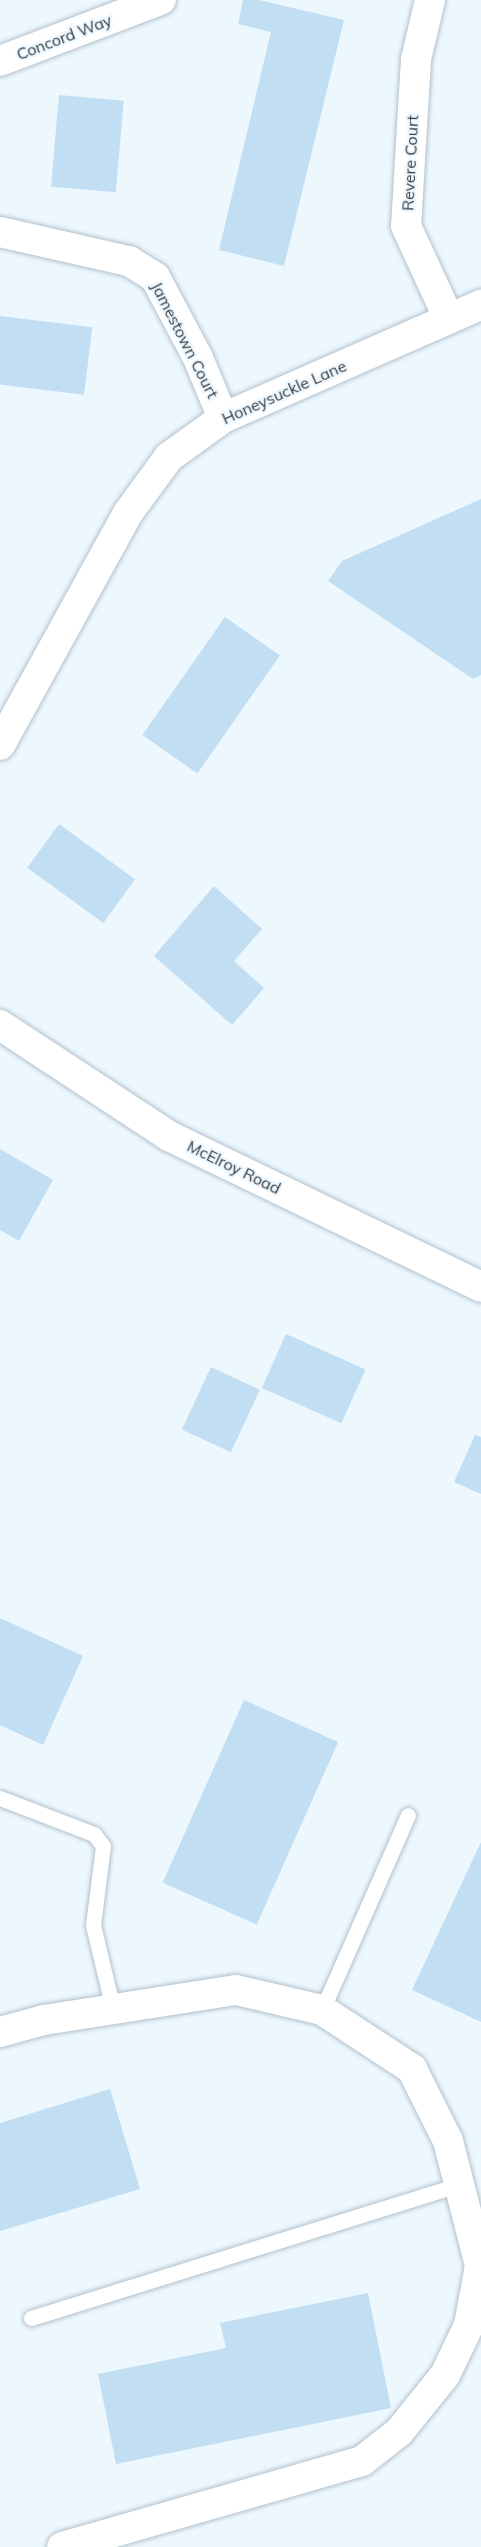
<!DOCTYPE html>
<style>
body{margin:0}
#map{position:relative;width:481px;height:2547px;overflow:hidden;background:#edf7fe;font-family:Mulish,sans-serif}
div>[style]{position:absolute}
.building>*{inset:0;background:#c2def3;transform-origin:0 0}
.roads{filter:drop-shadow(0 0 2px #b1c1cd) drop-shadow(0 0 2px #b1c1cd)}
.service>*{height:15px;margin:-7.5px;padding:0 7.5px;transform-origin:7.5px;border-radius:7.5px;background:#fff}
.minor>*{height:30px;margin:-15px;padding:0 15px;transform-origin:15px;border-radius:15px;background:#fff}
span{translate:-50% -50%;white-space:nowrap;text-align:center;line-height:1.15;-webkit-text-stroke:4.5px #edf7fe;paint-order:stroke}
.street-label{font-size:16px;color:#373d42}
</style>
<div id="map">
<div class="building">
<div style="clip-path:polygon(243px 0,259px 0,344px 20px,284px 266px,219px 250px,271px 32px,238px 24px)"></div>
<div style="left:59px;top:95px;width:65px;height:92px;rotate:5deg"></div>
<div style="left:0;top:316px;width:93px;height:68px;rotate:7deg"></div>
<div style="clip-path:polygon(481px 499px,481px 675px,473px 679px,328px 581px,342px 561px)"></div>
<div style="left:225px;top:617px;width:67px;height:144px;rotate:35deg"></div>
<div style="left:59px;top:824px;width:94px;height:54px;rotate:36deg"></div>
<div style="clip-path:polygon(214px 886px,262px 929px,234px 961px,264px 988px,232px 1025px,154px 956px)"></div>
<div style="clip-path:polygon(0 1149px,53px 1180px,19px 1241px,0 1230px)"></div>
<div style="left:286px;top:1334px;width:87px;height:59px;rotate:24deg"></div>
<div style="left:211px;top:1367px;width:54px;height:69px;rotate:25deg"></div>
<div style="clip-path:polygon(475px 1435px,481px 1437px,481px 1494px,454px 1482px)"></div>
<div style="clip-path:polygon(0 1618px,83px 1656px,43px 1745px,0 1725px)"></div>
<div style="left:244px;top:1700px;width:103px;height:200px;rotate:24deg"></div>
<div style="clip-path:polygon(481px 1842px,481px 2022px,412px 1990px)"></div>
<div style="clip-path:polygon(110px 2089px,140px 2189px,0 2231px,0 2123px)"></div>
<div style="clip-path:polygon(368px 2293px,391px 2408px,116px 2464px,98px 2374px,226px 2348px,220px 2323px)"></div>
</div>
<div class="roads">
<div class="service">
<div style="left:0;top:1798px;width:101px;rotate:21deg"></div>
<div style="left:94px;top:1834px;width:15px;rotate:53deg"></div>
<div style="left:103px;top:1846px;width:80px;rotate:97.2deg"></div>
<div style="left:93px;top:1925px;width:86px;rotate:76.6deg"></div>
<div style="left:322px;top:2010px;width:213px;rotate:-66.2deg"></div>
<div style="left:31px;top:2318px;width:447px;rotate:-17.3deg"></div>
</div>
<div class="minor">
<div style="left:430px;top:0;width:61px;rotate:103.3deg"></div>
<div style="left:416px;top:59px;width:167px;rotate:93.4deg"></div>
<div style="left:406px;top:226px;width:102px;rotate:65.2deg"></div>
<div style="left:0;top:61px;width:172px;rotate:-20.8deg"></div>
<div style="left:0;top:232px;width:132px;rotate:12.7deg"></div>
<div style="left:129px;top:261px;width:31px;rotate:32deg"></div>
<div style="left:155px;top:277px;width:92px;rotate:62deg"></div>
<div style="left:198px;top:358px;width:65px;rotate:67.4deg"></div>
<div style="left:0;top:745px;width:265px;rotate:-61.1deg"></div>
<div style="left:128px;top:513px;width:69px;rotate:-53.8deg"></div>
<div style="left:169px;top:457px;width:67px;rotate:-35.8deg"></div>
<div style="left:223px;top:418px;width:282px;rotate:-23.7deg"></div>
<div style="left:0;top:1025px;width:202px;rotate:33.3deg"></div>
<div style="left:169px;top:1136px;width:347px;rotate:25.8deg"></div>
<div style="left:0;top:2032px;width:46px;rotate:-15.3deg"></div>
<div style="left:44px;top:2020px;width:194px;rotate:-8.9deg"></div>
<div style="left:236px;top:1990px;width:88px;rotate:13.1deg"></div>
<div style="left:322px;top:2010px;width:108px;rotate:33.2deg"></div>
<div style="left:412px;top:2069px;width:80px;rotate:63.4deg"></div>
<div style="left:448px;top:2141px;width:129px;rotate:75.6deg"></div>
<div style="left:480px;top:2266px;width:60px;rotate:100.6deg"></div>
<div style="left:469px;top:2325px;width:55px;rotate:115.6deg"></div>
<div style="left:445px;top:2375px;width:73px;rotate:128.9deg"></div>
<div style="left:399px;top:2432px;width:47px;rotate:141.9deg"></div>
<div style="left:362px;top:2461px;width:312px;rotate:164deg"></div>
</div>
</div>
<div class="street-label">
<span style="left:64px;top:37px;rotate:-21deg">Concord Way</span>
<span style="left:410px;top:163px;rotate:-87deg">Revere Court</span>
<span style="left:185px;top:340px;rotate:63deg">Jamestown Court</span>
<span style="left:284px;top:392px;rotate:-24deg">Honeysuckle Lane</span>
<span style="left:234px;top:1167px;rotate:26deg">McElroy Road</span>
</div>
</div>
